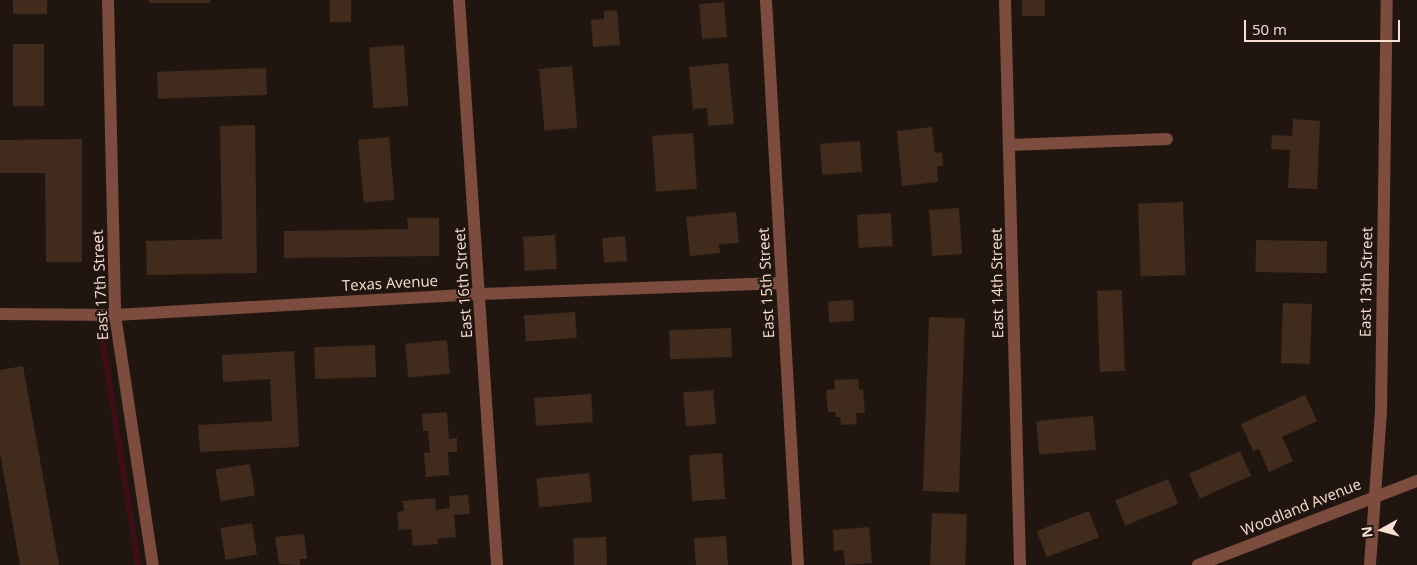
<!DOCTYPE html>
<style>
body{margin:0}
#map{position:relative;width:1417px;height:565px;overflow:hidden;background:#21160f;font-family:"Open Sans",sans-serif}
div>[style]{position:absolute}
.stream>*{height:6px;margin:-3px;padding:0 3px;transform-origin:3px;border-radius:3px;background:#3c0e16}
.building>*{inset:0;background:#402b1d;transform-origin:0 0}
.minor>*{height:12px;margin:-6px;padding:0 6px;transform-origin:6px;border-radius:6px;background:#7c4c3f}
span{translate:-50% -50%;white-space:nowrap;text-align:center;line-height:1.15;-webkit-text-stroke:4px #21160f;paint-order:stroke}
.street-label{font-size:15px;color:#fbdfd3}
.north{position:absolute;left:1357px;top:505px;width:50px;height:50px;-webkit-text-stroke:4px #21160f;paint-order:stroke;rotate:263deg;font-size:14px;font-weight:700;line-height:20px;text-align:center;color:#fbdfd3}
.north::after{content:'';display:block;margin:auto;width:18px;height:22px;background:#fbdfd3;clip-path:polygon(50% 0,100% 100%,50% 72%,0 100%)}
.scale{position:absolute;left:1244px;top:20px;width:156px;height:22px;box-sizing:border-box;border:2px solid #fbdfd3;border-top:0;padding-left:6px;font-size:15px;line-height:18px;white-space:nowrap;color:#fbdfd3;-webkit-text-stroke:4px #21160f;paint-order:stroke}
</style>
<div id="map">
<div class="stream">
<div style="left:102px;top:337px;width:231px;rotate:81deg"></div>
</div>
<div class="building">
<div style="left:13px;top:0;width:34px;height:14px"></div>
<div style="left:149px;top:0;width:61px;height:3px"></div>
<div style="left:330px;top:0;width:21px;height:22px"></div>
<div style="left:1022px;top:0;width:23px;height:16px"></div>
<div style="left:724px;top:2px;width:35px;height:25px;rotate:85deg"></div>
<div style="clip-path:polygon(617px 10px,620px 45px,593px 47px,591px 20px,604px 19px,604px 11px)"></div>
<div style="left:13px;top:44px;width:31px;height:62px"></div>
<div style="left:404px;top:45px;width:61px;height:35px;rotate:86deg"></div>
<div style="clip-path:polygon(728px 63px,734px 124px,708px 126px,707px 108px,693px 109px,689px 67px)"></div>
<div style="left:572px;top:66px;width:62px;height:33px;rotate:85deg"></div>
<div style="left:266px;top:68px;width:27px;height:109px;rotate:88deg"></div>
<div style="clip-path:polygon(1293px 119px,1320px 121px,1317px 189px,1288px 188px,1290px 150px,1271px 149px,1272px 135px,1292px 136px)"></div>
<div style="clip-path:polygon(255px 125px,257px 273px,147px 275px,146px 241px,222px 239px,220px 126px)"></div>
<div style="clip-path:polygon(932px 127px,935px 153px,942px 152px,943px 166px,937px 166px,938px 182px,902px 186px,897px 131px)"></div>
<div style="left:693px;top:133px;width:56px;height:41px;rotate:86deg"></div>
<div style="left:389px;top:137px;width:63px;height:31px;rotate:85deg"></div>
<div style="clip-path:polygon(82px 139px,82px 262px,46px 262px,45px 173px,0 173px,0 140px)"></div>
<div style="left:860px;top:141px;width:31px;height:40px;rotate:86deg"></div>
<div style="left:1183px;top:202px;width:73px;height:45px;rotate:88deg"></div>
<div style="left:959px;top:208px;width:46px;height:30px;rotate:86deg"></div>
<div style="clip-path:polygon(736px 212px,739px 243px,719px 244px,720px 253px,690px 256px,686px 217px)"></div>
<div style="left:891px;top:213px;width:33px;height:34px;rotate:87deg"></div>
<div style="clip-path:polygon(407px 218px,439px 218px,439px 256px,284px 258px,284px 231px,408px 229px)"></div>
<div style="left:555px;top:235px;width:34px;height:32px;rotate:87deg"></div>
<div style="left:625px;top:236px;width:25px;height:23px;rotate:85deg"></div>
<div style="left:1256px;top:240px;width:71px;height:32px;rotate:1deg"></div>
<div style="left:1122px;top:290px;width:81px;height:25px;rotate:88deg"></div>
<div style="left:853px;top:300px;width:21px;height:25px;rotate:87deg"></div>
<div style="left:1283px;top:303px;width:29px;height:60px;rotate:2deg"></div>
<div style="left:575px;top:312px;width:26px;height:51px;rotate:86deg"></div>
<div style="left:929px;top:317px;width:36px;height:174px;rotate:2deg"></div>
<div style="left:731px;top:328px;width:29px;height:62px;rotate:88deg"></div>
<div style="left:447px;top:340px;width:34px;height:42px;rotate:85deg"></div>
<div style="left:375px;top:345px;width:32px;height:61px;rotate:88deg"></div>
<div style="clip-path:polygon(294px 351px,299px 447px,200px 452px,198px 425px,272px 421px,270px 379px,223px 382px,222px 355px)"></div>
<div style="clip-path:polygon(23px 366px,59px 565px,20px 565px,0 453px,0 370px)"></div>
<div style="clip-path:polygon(858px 379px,859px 390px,863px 389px,865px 413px,856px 413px,857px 424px,841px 425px,840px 417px,836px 417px,835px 412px,828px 412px,826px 390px,835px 389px,834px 380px)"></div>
<div style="left:713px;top:390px;width:34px;height:30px;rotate:85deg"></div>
<div style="left:591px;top:394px;width:28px;height:57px;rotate:86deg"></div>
<div style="clip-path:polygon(1305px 395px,1317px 421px,1282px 437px,1293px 461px,1269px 472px,1259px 449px,1253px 451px,1241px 424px)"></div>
<div style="clip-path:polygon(447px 412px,449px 439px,457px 438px,457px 452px,448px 452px,449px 475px,426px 477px,424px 453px,430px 453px,428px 431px,423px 431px,422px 414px)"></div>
<div style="left:1093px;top:416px;width:34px;height:57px;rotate:85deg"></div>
<div style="left:1240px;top:451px;width:27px;height:56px;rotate:66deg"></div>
<div style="left:722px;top:453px;width:46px;height:33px;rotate:86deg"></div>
<div style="left:250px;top:464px;width:32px;height:35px;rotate:81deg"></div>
<div style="left:589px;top:473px;width:29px;height:53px;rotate:84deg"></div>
<div style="left:1168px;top:479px;width:27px;height:57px;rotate:68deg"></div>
<div style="clip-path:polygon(468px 495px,470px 514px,454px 515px,456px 537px,437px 539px,438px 544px,413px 546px,411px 529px,399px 530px,397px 512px,404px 511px,403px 501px,435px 498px,436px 510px,450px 508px,449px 496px)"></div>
<div style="left:1089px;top:511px;width:28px;height:56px;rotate:69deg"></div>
<div style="left:932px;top:513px;width:35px;height:52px;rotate:2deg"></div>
<div style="left:252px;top:523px;width:32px;height:32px;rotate:81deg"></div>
<div style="clip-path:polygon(869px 527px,872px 563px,845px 565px,843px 550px,834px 551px,833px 530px)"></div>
<div style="clip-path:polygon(304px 534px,307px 559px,300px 559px,300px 565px,279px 564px,275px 537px)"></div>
<div style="left:726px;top:536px;width:29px;height:32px;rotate:86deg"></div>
<div style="left:606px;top:537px;width:28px;height:33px;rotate:88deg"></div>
</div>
<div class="minor">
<div style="left:108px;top:0;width:315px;rotate:88.7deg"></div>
<div style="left:115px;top:315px;width:253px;rotate:81.4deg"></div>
<div style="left:459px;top:0;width:566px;rotate:86.15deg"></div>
<div style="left:766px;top:0;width:566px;rotate:86.76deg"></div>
<div style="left:1005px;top:0;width:565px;rotate:88.48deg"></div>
<div style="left:1009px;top:145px;width:158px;rotate:-2.2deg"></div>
<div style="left:0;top:314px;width:115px;rotate:0.5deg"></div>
<div style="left:115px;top:315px;width:367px;rotate:-3.3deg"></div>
<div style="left:481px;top:294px;width:301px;rotate:-2.1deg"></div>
<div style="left:1198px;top:565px;width:235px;rotate:-21deg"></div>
<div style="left:1370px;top:565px;width:155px;rotate:-85.9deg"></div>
<div style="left:1381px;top:410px;width:410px;rotate:-89.2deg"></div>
</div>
<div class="street-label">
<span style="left:1366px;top:282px;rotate:-89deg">East 13th Street</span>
<span style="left:390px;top:283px;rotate:-3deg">Texas Avenue</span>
<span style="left:463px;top:283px;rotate:-94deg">East 16th Street</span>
<span style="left:766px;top:283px;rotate:-93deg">East 15th Street</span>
<span style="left:997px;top:283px;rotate:-91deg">East 14th Street</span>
<span style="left:100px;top:285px;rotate:-93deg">East 17th Street</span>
<span style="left:1301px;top:507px;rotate:-22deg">Woodland Avenue</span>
</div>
<div class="north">N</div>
<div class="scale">50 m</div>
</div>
